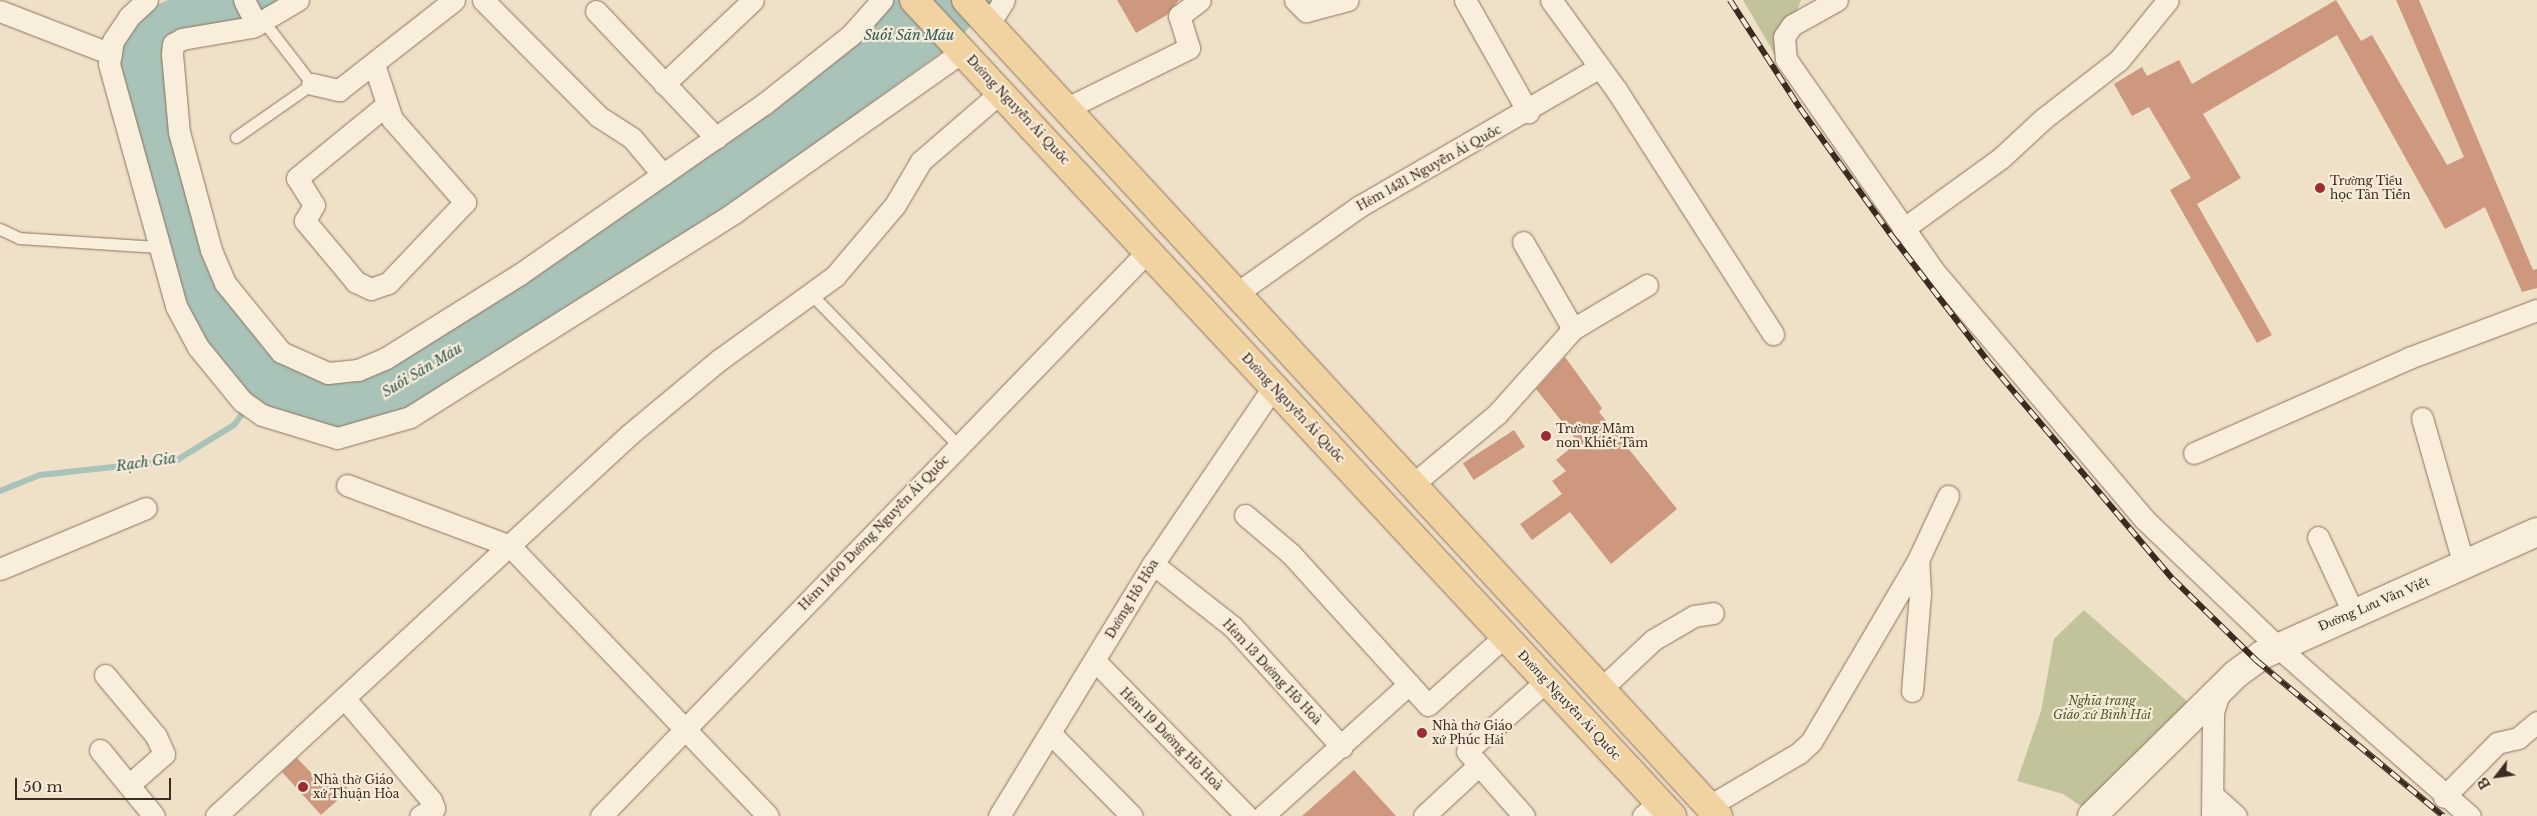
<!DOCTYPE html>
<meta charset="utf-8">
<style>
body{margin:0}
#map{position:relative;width:2537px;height:816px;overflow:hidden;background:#efe0c8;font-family:"Libre Baskerville",serif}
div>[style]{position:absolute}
.cemetery>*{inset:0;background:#c2c39b}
.water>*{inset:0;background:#a9c3b9}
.stream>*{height:6px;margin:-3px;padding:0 3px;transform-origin:3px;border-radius:3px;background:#a9c3b9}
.building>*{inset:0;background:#cd987e;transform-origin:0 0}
.roads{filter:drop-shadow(0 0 1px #8c725d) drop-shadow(0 0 1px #8c725d)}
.service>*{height:11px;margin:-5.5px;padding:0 5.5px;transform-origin:5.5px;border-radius:5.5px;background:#f9eedc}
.minor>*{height:21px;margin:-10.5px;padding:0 10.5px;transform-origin:10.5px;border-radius:10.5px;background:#f9eedc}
.tertiary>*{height:28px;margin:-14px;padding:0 14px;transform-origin:14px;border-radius:14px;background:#f9eedc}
.primary>*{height:28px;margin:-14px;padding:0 14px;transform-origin:14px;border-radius:14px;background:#f1d2a1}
.rail>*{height:5.5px;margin-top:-2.75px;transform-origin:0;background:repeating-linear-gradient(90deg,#f6ebd8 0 11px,#3c2b20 0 22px);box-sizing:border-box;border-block:1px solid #3c2b20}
.dots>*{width:14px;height:14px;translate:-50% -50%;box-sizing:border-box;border:2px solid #f6ebd8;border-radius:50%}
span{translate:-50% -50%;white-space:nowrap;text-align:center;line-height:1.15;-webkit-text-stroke:4.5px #f6ebd8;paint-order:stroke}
.street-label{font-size:12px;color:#3c2b20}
.poi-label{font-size:12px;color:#3c2b20}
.left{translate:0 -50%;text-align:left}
.park-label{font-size:12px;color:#505927;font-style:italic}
.water-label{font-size:14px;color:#305c55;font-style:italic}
.north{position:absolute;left:2472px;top:751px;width:50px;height:50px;-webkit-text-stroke:4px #f6ebd8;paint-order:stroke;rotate:240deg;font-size:14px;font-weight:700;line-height:20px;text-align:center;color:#3c2b20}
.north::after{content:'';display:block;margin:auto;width:18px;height:22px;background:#3c2b20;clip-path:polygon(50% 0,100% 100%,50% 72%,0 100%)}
.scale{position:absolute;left:15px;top:778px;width:156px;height:22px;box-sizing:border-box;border:2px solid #3c2b20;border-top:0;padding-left:6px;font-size:15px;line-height:18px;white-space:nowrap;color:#3c2b20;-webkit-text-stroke:4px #f6ebd8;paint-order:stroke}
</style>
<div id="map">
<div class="cemetery">
<div style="clip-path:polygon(1743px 0,1801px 0,1778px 60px)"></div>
<div style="clip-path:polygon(2084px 610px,2189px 703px,2085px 809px,2063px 794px,2017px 781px,2041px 711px,2054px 639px)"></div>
</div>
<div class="water">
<div style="clip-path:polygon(168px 0,285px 0,261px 16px,180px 31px,171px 134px,253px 333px,360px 377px,894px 0,994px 0,956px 42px,754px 188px,407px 411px,337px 430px,256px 402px,225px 371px,184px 306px,117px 65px,119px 43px,152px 7px)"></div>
</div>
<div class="stream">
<div style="left:0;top:491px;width:43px;rotate:-21.8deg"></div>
<div style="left:40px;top:475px;width:138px;rotate:-6.2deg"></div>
<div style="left:177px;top:460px;width:67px;rotate:-31.6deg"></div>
<div style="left:234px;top:425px;width:20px;rotate:-53deg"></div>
</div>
<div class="building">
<div style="clip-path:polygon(1117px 0,1179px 0,1167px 15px,1136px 33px)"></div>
<div style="clip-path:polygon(2336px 0,2361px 41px,2372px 35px,2447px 165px,2464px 157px,2396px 0,2419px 0,2533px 270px,2537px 269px,2537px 288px,2522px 292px,2485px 207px,2445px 229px,2337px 35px,2203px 114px,2241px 178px,2197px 204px,2272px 335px,2257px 343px,2170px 190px,2191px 178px,2149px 107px,2132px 116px,2114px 84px,2142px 67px,2147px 76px,2179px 60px,2192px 84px)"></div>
<div style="clip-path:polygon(1565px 357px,1602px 408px,1599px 412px,1677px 509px,1611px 564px,1570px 512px,1532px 540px,1520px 524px,1562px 494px,1552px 481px,1566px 471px,1556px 460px,1578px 442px,1536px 389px)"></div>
<div style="left:1514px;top:430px;width:20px;height:61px;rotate:57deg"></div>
<div style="clip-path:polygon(297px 758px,321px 783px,333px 772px,349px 790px,321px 815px,282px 772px)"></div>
<div style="clip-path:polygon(1354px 770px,1396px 816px,1302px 816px)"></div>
</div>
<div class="roads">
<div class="service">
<div style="left:236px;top:137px;width:93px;rotate:-34.9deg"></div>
<div style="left:312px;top:84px;width:78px;rotate:-127.7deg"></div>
<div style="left:0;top:229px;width:21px;rotate:25deg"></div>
<div style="left:19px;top:238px;width:139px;rotate:3.7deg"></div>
<div style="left:811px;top:294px;width:212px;rotate:45.8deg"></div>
</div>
<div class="minor">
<div style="left:147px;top:0;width:25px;rotate:137deg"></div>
<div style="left:129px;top:17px;width:29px;rotate:124deg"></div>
<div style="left:113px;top:41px;width:23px;rotate:100deg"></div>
<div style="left:109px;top:64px;width:251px;rotate:74.5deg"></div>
<div style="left:176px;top:306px;width:47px;rotate:61.8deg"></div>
<div style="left:198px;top:347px;width:70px;rotate:50.8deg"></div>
<div style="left:242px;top:401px;width:24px;rotate:35deg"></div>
<div style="left:262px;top:415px;width:78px;rotate:17deg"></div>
<div style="left:337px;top:438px;width:76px;rotate:-16deg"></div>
<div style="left:410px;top:417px;width:384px;rotate:-32.2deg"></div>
<div style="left:735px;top:212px;width:279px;rotate:-35.2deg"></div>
<div style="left:244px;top:0;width:28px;rotate:63deg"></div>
<div style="left:298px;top:0;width:53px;rotate:149.6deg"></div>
<div style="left:252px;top:27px;width:71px;rotate:170.3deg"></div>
<div style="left:182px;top:39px;width:10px;rotate:151deg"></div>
<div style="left:173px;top:44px;width:10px;rotate:96deg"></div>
<div style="left:172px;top:54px;width:78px;rotate:84.9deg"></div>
<div style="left:179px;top:132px;width:122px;rotate:74.8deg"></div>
<div style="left:211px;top:250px;width:36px;rotate:67deg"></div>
<div style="left:225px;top:283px;width:89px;rotate:50.9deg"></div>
<div style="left:281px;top:352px;width:51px;rotate:24.1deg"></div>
<div style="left:328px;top:373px;width:30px;rotate:-6deg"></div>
<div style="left:358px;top:370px;width:30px;rotate:-23deg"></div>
<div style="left:386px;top:358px;width:158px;rotate:-32.1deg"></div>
<div style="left:520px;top:274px;width:297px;rotate:-34.9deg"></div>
<div style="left:764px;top:104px;width:111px;rotate:-38.4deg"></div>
<div style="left:851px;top:35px;width:47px;rotate:-48.5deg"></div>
<div style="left:483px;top:0;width:163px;rotate:45.2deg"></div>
<div style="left:598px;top:116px;width:40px;rotate:32.9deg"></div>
<div style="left:632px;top:138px;width:48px;rotate:50deg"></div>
<div style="left:1295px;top:0;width:16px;rotate:45deg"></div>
<div style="left:1306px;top:11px;width:43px;rotate:-14.7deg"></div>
<div style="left:1465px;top:0;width:129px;rotate:60.6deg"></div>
<div style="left:1551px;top:0;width:112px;rotate:54deg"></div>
<div style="left:1617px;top:91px;width:289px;rotate:57.3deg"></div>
<div style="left:1837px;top:0;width:51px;rotate:150.9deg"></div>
<div style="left:1792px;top:25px;width:14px;rotate:124deg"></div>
<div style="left:1784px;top:37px;width:22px;rotate:85deg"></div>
<div style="left:1786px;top:59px;width:257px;rotate:55.1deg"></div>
<div style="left:1933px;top:270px;width:326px;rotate:49.7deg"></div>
<div style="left:2144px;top:519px;width:185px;rotate:43.7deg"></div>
<div style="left:2278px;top:647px;width:256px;rotate:41.4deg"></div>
<div style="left:0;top:11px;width:119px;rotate:21.2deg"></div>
<div style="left:596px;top:11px;width:175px;rotate:46.6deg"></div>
<div style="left:989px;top:24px;width:28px;rotate:-58deg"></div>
<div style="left:374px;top:64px;width:58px;rotate:71.9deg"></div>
<div style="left:392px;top:119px;width:111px;rotate:48.7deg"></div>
<div style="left:465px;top:202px;width:112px;rotate:133.5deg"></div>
<div style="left:388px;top:283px;width:18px;rotate:161deg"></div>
<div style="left:371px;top:289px;width:17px;rotate:-155deg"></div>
<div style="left:356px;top:282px;width:80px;rotate:-129.9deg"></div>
<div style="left:305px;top:221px;width:18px;rotate:-61deg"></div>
<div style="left:314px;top:205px;width:32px;rotate:-122deg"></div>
<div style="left:297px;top:178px;width:114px;rotate:-39.3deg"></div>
<div style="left:312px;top:84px;width:28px;rotate:13deg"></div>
<div style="left:339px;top:90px;width:146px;rotate:-38deg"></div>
<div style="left:664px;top:84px;width:122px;rotate:-43.3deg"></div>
<div style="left:1067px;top:108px;width:136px;rotate:-26.2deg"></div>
<div style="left:1189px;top:48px;width:34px;rotate:-107deg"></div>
<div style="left:1179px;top:16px;width:26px;rotate:-37deg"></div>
<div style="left:1903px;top:229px;width:121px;rotate:-35.9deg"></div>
<div style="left:2001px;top:158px;width:57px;rotate:-42.9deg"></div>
<div style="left:2043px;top:119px;width:96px;rotate:-37.8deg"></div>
<div style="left:2119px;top:60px;width:77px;rotate:-50.8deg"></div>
<div style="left:1523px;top:242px;width:100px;rotate:60.1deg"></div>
<div style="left:1237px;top:293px;width:151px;rotate:-35.3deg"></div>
<div style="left:1360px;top:206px;width:277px;rotate:-30.1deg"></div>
<div style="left:2422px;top:418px;width:153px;rotate:74.1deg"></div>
<div style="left:2194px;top:453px;width:235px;rotate:-23.8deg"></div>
<div style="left:2409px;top:358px;width:137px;rotate:-20.6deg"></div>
<div style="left:1413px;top:484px;width:109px;rotate:-39.8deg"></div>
<div style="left:1497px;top:414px;width:114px;rotate:-48.2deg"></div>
<div style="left:1573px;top:329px;width:86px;rotate:-30.7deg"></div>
<div style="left:347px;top:485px;width:174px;rotate:20.5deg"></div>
<div style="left:510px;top:546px;width:373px;rotate:46.3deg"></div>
<div style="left:1245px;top:515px;width:60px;rotate:40.3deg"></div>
<div style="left:1291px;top:554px;width:176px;rotate:47.8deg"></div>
<div style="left:1409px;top:684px;width:197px;rotate:137.9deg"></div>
<div style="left:2318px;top:537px;width:83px;rotate:65deg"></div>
<div style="left:1153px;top:564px;width:102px;rotate:38.2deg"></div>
<div style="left:1233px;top:627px;width:162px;rotate:47.8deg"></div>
<div style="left:0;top:569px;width:158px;rotate:-22.7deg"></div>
<div style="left:1095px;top:661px;width:217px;rotate:45.6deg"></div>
<div style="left:105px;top:675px;width:80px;rotate:50.1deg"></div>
<div style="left:156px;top:736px;width:20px;rotate:66deg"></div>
<div style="left:164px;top:754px;width:47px;rotate:138.5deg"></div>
<div style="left:1409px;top:684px;width:28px;rotate:48deg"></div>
<div style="left:1428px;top:705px;width:103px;rotate:-41.9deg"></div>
<div style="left:1601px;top:689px;width:71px;rotate:-43.3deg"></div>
<div style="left:1653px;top:640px;width:48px;rotate:-30.3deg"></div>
<div style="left:1694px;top:616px;width:19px;rotate:-9deg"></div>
<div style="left:1912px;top:691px;width:98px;rotate:-85.3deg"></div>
<div style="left:1920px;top:593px;width:33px;rotate:-93deg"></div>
<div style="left:345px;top:699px;width:133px;rotate:49.6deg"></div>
<div style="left:431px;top:800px;width:9px;rotate:69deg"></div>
<div style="left:434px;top:808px;width:16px;rotate:150deg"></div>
<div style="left:1051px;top:734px;width:115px;rotate:45.4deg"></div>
<div style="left:100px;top:750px;width:85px;rotate:50.7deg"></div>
<div style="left:1479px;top:765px;width:18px;rotate:-131deg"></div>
<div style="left:1467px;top:751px;width:106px;rotate:-41.5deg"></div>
<div style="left:2215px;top:797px;width:28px;rotate:42deg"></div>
<div style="left:2444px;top:797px;width:76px;rotate:-45.5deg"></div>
<div style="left:2497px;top:743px;width:22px;rotate:-13deg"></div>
<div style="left:2518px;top:738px;width:25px;rotate:-40deg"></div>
<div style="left:1709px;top:806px;width:104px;rotate:-30.5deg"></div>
<div style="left:1799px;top:753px;width:16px;rotate:-43deg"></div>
<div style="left:1811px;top:742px;width:211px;rotate:-59.5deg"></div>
<div style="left:1918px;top:560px;width:71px;rotate:-64.9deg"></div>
<div style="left:216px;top:816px;width:563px;rotate:-42.7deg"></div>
<div style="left:630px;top:434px;width:116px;rotate:-39.7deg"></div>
<div style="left:719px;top:360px;width:143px;rotate:-35.9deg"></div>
<div style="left:835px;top:276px;width:93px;rotate:-49.8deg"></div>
<div style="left:895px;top:205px;width:51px;rotate:-59.4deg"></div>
<div style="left:921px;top:161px;width:106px;rotate:-40.8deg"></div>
<div style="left:601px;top:816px;width:786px;rotate:-45.93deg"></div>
<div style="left:999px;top:816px;width:295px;rotate:-58.6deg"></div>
<div style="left:1153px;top:564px;width:215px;rotate:-55.8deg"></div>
<div style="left:1424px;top:816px;width:75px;rotate:-42.8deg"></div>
<div style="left:1479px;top:765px;width:68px;rotate:48.6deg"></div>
<div style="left:1643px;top:816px;width:21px;rotate:-41deg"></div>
<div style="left:2212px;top:816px;width:104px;rotate:-89.4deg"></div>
<div style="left:2213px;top:712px;width:23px;rotate:-72deg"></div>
</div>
<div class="tertiary">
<div style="left:2092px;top:816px;width:202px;rotate:-44.6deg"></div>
<div style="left:2236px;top:674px;width:32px;rotate:-36deg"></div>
<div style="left:2262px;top:655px;width:301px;rotate:-24.1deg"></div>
</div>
<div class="primary">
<div style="left:914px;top:0;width:1114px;rotate:47.11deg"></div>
<div style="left:966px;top:0;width:1110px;rotate:47.34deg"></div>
</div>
</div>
<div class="rail">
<div style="left:1730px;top:0;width:129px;rotate:57.1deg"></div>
<div style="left:1800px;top:108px;width:158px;rotate:54.3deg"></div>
<div style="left:1892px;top:236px;width:156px;rotate:52.5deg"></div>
<div style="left:1987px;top:360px;width:287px;rotate:49.7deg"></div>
<div style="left:2173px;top:579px;width:116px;rotate:44.3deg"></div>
<div style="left:2256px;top:660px;width:244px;rotate:39.8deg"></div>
</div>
<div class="dots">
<div style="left:2320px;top:188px;background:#9b2c36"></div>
<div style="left:1546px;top:436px;background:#9b2c36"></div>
<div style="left:1422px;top:733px;background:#9b2c36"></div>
<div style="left:303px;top:787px;background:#9b2c36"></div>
</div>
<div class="street-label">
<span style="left:1018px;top:110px;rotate:47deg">Đường Nguyễn Ái Quốc</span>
<span style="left:1429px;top:168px;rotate:-29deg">Hẻm 1431 Nguyễn Ái Quốc</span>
<span style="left:1293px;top:408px;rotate:47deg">Đường Nguyễn Ái Quốc</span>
<span style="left:874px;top:533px;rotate:-46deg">Hẻm 1400 Đường Nguyễn Ái Quốc</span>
<span style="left:1132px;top:599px;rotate:-59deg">Đường Hồ Hòa</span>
<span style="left:2374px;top:604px;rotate:-23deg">Đường Lưu Văn Viết</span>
<span style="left:1272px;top:672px;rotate:47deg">Hẻm 13 Đường Hồ Hoà</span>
<span style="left:1569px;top:705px;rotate:47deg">Đường Nguyễn Ái Quốc</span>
<span style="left:1171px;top:739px;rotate:45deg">Hẻm 19 Đường Hồ Hoà</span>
</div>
<div class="poi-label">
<span class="left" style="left:2330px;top:188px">Trường Tiểu<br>học Tân Tiến</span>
<span class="left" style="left:1556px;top:436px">Trường Mầm<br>non Khiết Tâm</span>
<span class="left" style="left:1432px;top:733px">Nhà thờ Giáo<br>xứ Phúc Hải</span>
<span class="left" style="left:313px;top:787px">Nhà thờ Giáo<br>xứ Thuận Hòa</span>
</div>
<div class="park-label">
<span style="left:2102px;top:708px">Nghĩa trang<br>Giáo xứ Bình Hải</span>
</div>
<div class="water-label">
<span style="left:909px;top:35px">Suối Săn Máu</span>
<span style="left:422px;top:370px;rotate:-31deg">Suối Săn Máu</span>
<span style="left:146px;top:462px;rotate:-8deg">Rạch Gia</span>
</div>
<div class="north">B</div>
<div class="scale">50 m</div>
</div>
